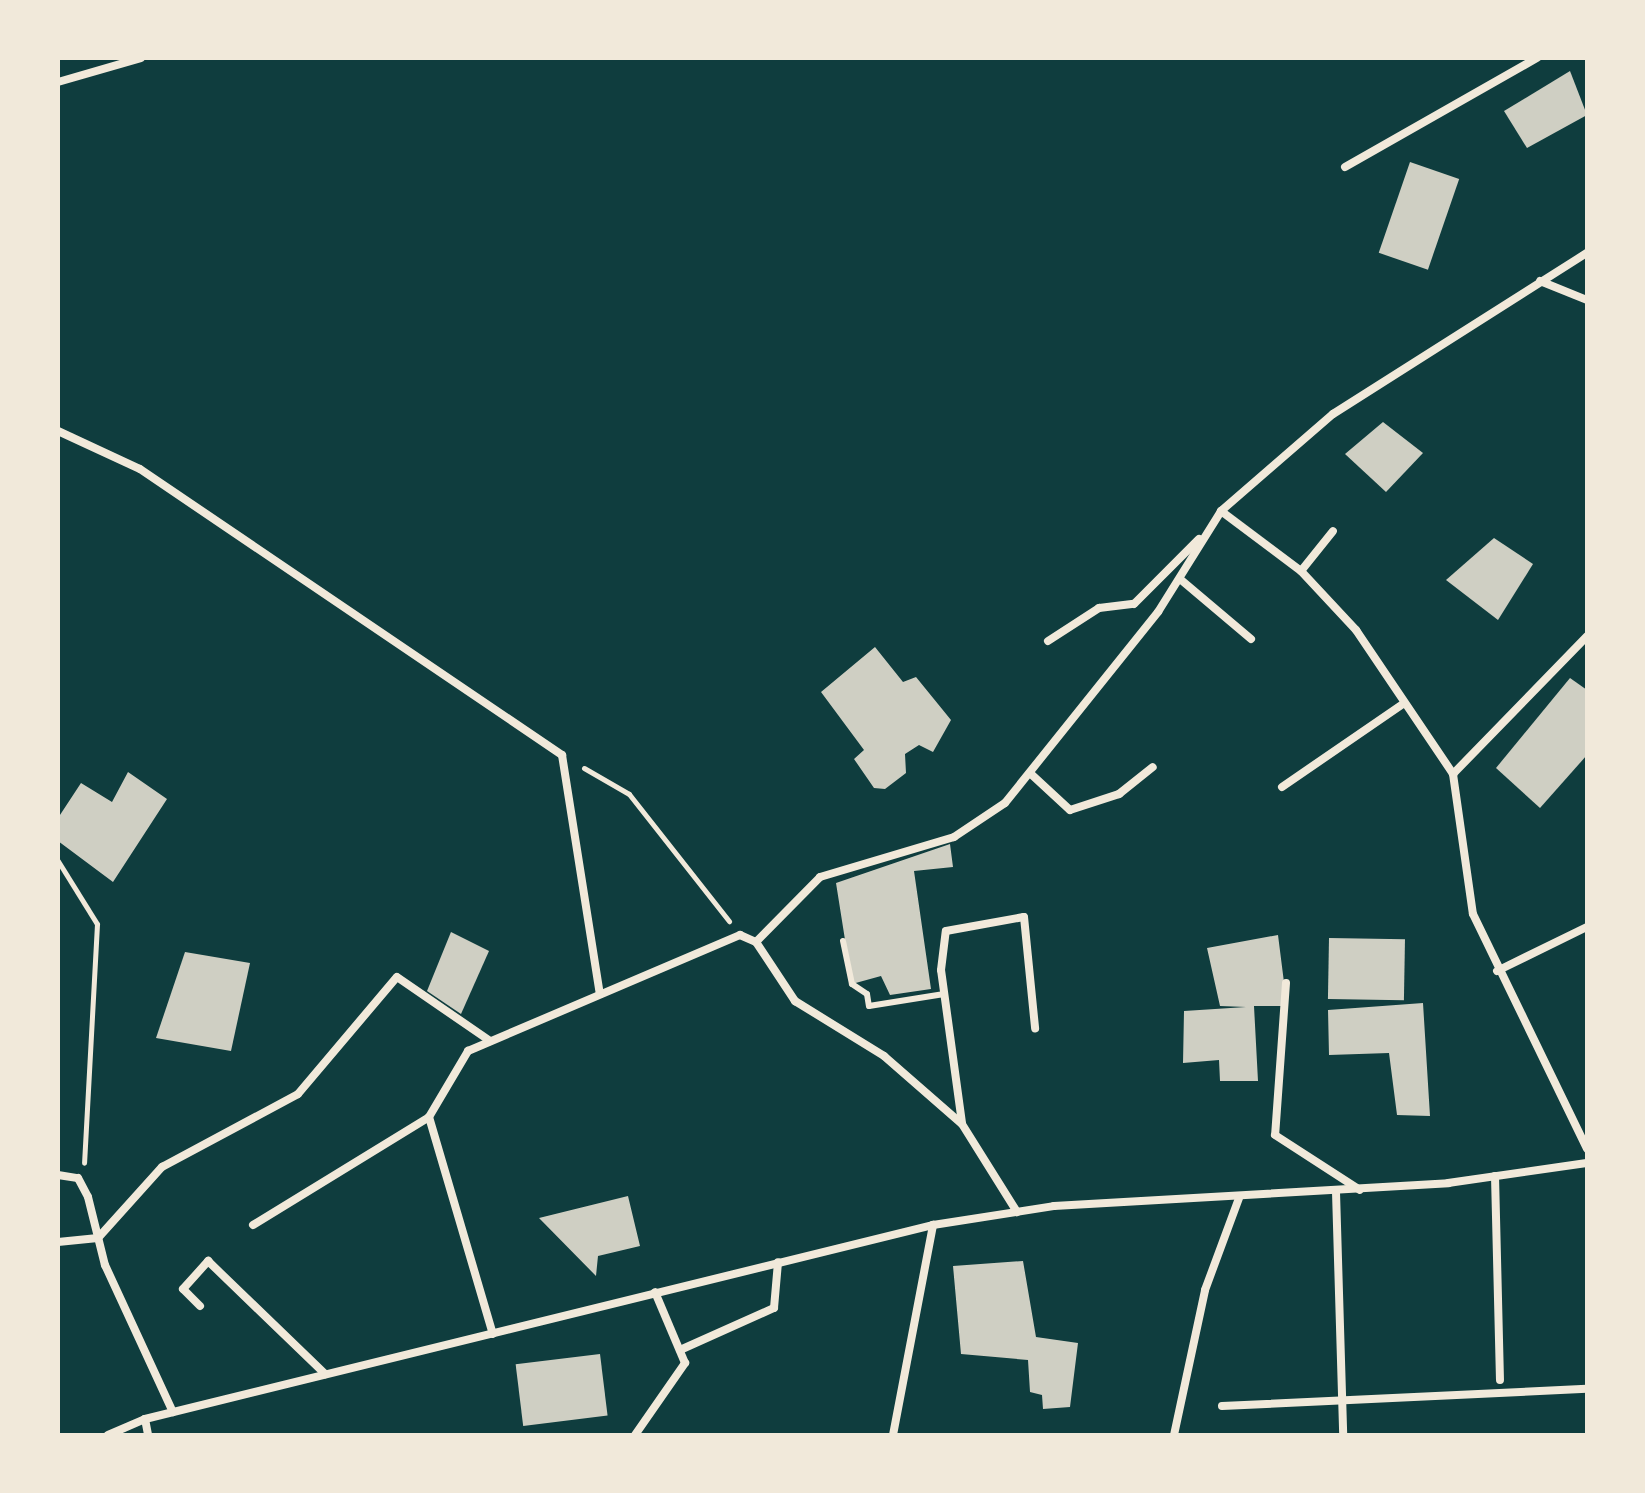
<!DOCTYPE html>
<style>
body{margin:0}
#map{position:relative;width:1645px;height:1493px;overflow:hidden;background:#0f3d3e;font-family:"Sofia Sans Condensed",sans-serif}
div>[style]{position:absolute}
.building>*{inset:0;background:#cfcfc3;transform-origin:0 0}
.path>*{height:5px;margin:-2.5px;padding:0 2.5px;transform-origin:2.5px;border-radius:2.5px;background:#f1e9da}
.service>*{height:6px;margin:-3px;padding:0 3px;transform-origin:3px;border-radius:3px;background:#f1e9da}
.minor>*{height:8px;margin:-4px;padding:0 4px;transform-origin:4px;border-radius:4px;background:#f1e9da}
span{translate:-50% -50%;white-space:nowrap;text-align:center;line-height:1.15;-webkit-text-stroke:6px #f1e9da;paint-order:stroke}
.frame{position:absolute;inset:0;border:60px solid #f1e9da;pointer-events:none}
</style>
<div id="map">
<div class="building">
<div style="clip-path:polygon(1570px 71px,1587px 115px,1527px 148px,1504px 111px)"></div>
<div style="left:1410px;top:162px;width:52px;height:96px;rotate:19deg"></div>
<div style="clip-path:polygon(1383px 422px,1423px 453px,1386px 492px,1345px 454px)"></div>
<div style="clip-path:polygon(1494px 538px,1533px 564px,1498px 620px,1446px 580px)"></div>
<div style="clip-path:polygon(875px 647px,903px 682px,916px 677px,951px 720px,933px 752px,919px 745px,905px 754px,906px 773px,885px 789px,874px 788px,854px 759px,864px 750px,821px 692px)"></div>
<div style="clip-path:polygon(1570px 678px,1587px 690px,1587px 755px,1540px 808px,1496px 768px)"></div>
<div style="clip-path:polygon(128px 772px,167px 799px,113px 882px,58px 841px,58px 818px,81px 783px,112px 802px)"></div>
<div style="clip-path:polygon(950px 844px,953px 867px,914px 871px,931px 989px,890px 995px,881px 976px,852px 984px,836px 883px)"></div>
<div style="clip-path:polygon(451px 932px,489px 951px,461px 1014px,427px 991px)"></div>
<div style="clip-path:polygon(1278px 935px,1287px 1006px,1254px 1006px,1258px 1081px,1220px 1081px,1219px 1060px,1183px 1063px,1184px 1011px,1246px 1007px,1220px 1006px,1207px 948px)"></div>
<div style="left:1329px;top:938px;width:76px;height:61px;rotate:1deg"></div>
<div style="clip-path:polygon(185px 952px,250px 963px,231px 1051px,156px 1038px)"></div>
<div style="clip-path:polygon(1423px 1003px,1430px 1116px,1397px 1115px,1389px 1053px,1329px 1055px,1328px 1010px)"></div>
<div style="clip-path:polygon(628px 1196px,640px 1246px,598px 1256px,596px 1276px,539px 1218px)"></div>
<div style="clip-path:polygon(1023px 1261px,1036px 1337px,1078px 1343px,1070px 1407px,1043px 1409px,1042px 1395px,1030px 1392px,1028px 1360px,961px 1354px,953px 1266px)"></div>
<div style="left:600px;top:1354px;width:62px;height:85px;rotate:83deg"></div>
</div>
<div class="path">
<div style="left:584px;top:768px;width:52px;rotate:30deg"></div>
<div style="left:629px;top:794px;width:162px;rotate:51.8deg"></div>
<div style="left:58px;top:861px;width:74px;rotate:58.2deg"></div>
<div style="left:97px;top:924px;width:239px;rotate:93.1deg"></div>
</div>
<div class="service">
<div style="left:843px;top:941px;width:44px;rotate:78.2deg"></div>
<div style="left:852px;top:984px;width:18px;rotate:34deg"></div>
<div style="left:867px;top:994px;width:12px;rotate:81deg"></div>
<div style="left:869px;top:1006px;width:76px;rotate:-9.1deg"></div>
</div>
<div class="minor">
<div style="left:58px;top:82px;width:86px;rotate:-16.1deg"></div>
<div style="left:1345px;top:167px;width:221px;rotate:-29.6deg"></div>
<div style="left:1540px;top:281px;width:51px;rotate:22deg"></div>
<div style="left:58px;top:431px;width:90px;rotate:24.9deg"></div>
<div style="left:140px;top:469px;width:510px;rotate:34.13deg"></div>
<div style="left:562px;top:755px;width:242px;rotate:81deg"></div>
<div style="left:1221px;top:511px;width:100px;rotate:36.9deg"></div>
<div style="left:1301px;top:571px;width:81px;rotate:47deg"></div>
<div style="left:1356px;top:630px;width:174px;rotate:56deg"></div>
<div style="left:1453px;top:774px;width:141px;rotate:81.9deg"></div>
<div style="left:1473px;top:914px;width:261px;rotate:64.1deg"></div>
<div style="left:1301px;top:571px;width:51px;rotate:-51.3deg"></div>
<div style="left:1180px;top:579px;width:93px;rotate:40.2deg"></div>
<div style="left:1048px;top:641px;width:61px;rotate:-32.9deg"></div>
<div style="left:1099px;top:608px;width:35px;rotate:-7deg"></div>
<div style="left:1134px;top:604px;width:92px;rotate:-45deg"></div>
<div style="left:1031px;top:774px;width:53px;rotate:42.7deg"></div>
<div style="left:1070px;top:810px;width:52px;rotate:-18.1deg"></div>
<div style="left:1119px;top:794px;width:43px;rotate:-38.5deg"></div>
<div style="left:1453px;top:774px;width:192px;rotate:-45.8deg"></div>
<div style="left:1282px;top:787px;width:148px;rotate:-34.5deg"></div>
<div style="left:756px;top:942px;width:91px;rotate:-45.4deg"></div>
<div style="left:820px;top:877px;width:140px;rotate:-16.6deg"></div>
<div style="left:954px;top:837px;width:61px;rotate:-33.7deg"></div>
<div style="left:1005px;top:803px;width:245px;rotate:-51.3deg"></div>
<div style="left:1158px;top:612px;width:119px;rotate:-58deg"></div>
<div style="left:1221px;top:511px;width:148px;rotate:-40.9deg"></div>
<div style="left:1333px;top:414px;width:301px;rotate:-32.4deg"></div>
<div style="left:1497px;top:971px;width:100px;rotate:-26.1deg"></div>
<div style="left:1286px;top:983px;width:152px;rotate:94.1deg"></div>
<div style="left:1275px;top:1135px;width:101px;rotate:32.9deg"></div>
<div style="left:429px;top:1117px;width:226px;rotate:73.6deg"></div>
<div style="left:962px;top:1123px;width:154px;rotate:-97.8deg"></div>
<div style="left:941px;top:970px;width:39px;rotate:-83deg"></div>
<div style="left:946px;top:931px;width:79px;rotate:-10.2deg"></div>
<div style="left:1024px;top:917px;width:112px;rotate:84.3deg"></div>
<div style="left:58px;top:1175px;width:20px;rotate:9deg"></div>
<div style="left:78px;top:1178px;width:21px;rotate:62deg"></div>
<div style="left:88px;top:1197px;width:70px;rotate:76deg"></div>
<div style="left:105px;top:1265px;width:162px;rotate:65.2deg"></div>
<div style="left:1495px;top:1176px;width:204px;rotate:88.6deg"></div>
<div style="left:1336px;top:1192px;width:243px;rotate:88.3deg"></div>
<div style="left:253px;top:1225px;width:206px;rotate:-31.5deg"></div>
<div style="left:429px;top:1117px;width:77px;rotate:-59.4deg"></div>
<div style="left:468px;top:1051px;width:296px;rotate:-23.1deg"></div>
<div style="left:740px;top:935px;width:17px;rotate:24deg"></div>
<div style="left:756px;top:942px;width:71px;rotate:56.5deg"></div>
<div style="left:795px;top:1001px;width:105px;rotate:31.7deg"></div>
<div style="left:884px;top:1056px;width:103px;rotate:41.1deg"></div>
<div style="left:962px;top:1124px;width:104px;rotate:58deg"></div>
<div style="left:58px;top:1242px;width:40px;rotate:-5.7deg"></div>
<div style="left:98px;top:1238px;width:96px;rotate:-48deg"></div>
<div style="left:162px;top:1167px;width:154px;rotate:-28.2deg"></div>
<div style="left:298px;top:1094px;width:153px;rotate:-49.8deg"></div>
<div style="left:397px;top:977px;width:113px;rotate:34.5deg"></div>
<div style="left:200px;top:1306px;width:24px;rotate:-135deg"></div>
<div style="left:183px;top:1289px;width:38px;rotate:-48deg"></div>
<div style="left:208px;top:1261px;width:163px;rotate:44deg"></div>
<div style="left:680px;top:1350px;width:103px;rotate:-24.1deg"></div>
<div style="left:774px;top:1308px;width:46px;rotate:-85deg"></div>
<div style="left:1222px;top:1406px;width:365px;rotate:-2.7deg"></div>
<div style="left:145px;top:1419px;width:16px;rotate:79deg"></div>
<div style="left:108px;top:1435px;width:40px;rotate:-23.4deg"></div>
<div style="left:145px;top:1419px;width:812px;rotate:-13.83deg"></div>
<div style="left:933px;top:1225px;width:122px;rotate:-8.9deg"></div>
<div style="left:1054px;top:1206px;width:395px;rotate:-3.3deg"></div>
<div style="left:1448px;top:1183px;width:140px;rotate:-8.2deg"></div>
<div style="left:635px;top:1435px;width:88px;rotate:-55.2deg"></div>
<div style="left:685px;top:1363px;width:77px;rotate:-112.9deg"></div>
<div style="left:893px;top:1435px;width:214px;rotate:-79.2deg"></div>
<div style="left:1174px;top:1435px;width:148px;rotate:-77.9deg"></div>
<div style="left:1205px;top:1290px;width:98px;rotate:-69.7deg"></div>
</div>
<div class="frame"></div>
</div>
